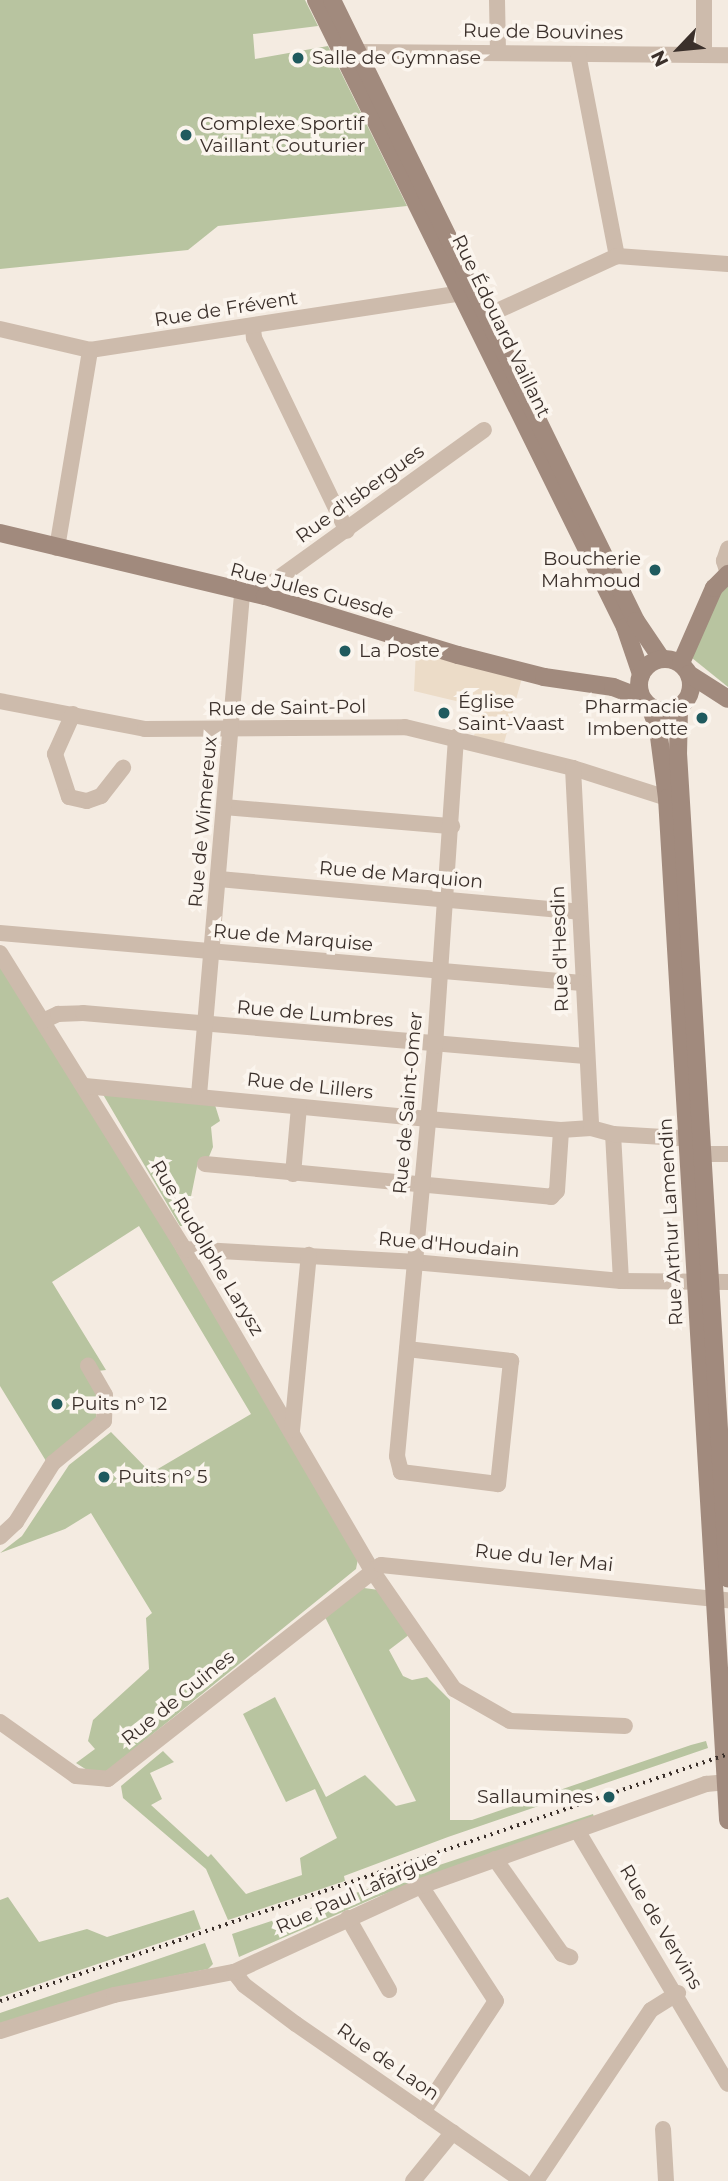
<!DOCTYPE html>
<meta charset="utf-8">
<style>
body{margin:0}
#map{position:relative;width:728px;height:2181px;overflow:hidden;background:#f4ebe1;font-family:Montserrat,sans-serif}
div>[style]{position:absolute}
.green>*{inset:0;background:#b8c4a0}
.plaza>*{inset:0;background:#ecdcc8}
.street>*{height:16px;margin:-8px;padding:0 8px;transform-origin:8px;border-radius:8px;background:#cdbbac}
.secondary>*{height:18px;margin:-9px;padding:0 9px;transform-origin:9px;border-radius:9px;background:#a18a7d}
.secondary>.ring{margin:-9px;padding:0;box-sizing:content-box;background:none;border:18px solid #a18a7d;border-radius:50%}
.rail>*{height:3.5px;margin-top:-1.75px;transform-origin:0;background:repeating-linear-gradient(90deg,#3b302b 0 2px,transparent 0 7px)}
.dots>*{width:19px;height:19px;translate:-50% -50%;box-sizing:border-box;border:4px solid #fbf5ee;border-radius:50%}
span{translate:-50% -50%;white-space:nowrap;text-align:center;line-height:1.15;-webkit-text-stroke:7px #fbf5ee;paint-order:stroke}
.street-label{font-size:19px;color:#3b302b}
.poi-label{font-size:19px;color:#3b302b}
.left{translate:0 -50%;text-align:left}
.right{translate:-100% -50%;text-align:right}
.north{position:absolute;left:644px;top:14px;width:70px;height:70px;-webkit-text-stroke:5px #fbf5ee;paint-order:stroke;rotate:244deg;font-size:19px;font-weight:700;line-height:28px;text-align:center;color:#3b302b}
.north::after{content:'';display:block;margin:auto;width:24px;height:32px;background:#3b302b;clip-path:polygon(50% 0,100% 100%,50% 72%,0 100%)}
</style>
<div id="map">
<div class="green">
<div style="clip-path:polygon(0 0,305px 0,318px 26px,253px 34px,255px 59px,328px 46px,407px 206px,218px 226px,188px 250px,0 269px)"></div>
<div style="clip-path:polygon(728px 586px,728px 687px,692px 658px,718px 596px)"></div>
<div style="clip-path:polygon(0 967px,83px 1092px,358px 1559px,356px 1569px,106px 1772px,87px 1770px,76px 1763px,95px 1749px,88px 1741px,93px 1720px,149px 1669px,146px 1618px,152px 1613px,91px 1513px,65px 1529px,0 1553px,22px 1536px,69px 1465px,111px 1432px,151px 1473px,251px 1414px,139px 1226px,52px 1282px,106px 1370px,98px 1371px,96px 1421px,46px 1461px,0 1386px)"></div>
<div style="clip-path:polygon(101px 1091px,215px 1105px,220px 1121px,211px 1127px,213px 1147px,208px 1159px,198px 1162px,185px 1226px,180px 1226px)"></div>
<div style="clip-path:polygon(364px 1588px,379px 1590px,410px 1634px,389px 1650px,403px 1676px,412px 1680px,427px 1677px,450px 1700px,450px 1820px,472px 1820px,691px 1745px,706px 1741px,708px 1748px,448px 1837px,344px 1876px,345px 1881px,228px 1920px,206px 1869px,123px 1798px,121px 1786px,163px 1751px,174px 1762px,150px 1773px,162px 1799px,151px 1805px,208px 1857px,211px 1854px,246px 1894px,302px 1875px,300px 1858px,337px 1838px,315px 1789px,286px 1802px,243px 1714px,275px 1697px,326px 1797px,365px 1775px,396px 1806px,416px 1801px,324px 1615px)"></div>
<div style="clip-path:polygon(593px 1814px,594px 1817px,377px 1897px,239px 1957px,232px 1934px)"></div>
<div style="clip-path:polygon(8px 1897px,39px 1942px,87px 1929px,107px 1937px,194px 1910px,201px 1929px,0 1997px,0 1900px)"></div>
<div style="clip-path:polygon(205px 1943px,213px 1964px,208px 1969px,110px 1989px,0 2024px,0 2013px)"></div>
</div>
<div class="plaza">
<div style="clip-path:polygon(416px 650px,522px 678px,504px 743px,474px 736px,481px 707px,414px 691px)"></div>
</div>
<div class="street">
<div style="left:497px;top:0;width:52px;rotate:88.9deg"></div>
<div style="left:357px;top:52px;width:371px;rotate:0.5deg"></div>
<div style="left:578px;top:54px;width:206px;rotate:79.1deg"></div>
<div style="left:704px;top:54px;width:54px;rotate:-90deg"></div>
<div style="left:486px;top:316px;width:144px;rotate:-24.6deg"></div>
<div style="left:617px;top:256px;width:111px;rotate:4.1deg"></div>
<div style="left:253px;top:327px;width:11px;rotate:85deg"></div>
<div style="left:254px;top:338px;width:214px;rotate:64.3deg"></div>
<div style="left:0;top:329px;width:92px;rotate:13.1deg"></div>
<div style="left:90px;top:350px;width:375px;rotate:-8.7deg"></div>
<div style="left:57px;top:548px;width:201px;rotate:-80.5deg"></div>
<div style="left:728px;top:574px;width:14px;rotate:-107deg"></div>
<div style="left:724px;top:561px;width:13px;rotate:-72deg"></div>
<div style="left:265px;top:596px;width:16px;rotate:-60deg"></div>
<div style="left:273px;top:582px;width:260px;rotate:-35.8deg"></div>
<div style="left:0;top:701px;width:148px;rotate:10.9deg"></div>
<div style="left:145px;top:729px;width:260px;rotate:-0.4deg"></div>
<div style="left:405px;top:727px;width:173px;rotate:13.7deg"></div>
<div style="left:573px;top:768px;width:99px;rotate:17.7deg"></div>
<div style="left:73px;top:714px;width:44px;rotate:114.2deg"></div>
<div style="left:55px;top:754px;width:45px;rotate:72deg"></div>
<div style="left:69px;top:797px;width:18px;rotate:13deg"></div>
<div style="left:87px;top:801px;width:15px;rotate:-20deg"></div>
<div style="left:101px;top:796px;width:36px;rotate:-52deg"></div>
<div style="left:573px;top:768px;width:360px;rotate:87.1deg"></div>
<div style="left:224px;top:807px;width:229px;rotate:4.8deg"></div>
<div style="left:219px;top:879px;width:362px;rotate:5.2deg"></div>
<div style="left:0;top:933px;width:584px;rotate:4.91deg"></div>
<div style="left:0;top:953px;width:349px;rotate:58.1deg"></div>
<div style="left:184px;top:1249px;width:371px;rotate:59.7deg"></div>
<div style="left:371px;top:1569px;width:146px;rotate:55.3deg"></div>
<div style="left:454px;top:1689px;width:64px;rotate:29.7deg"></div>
<div style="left:510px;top:1721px;width:115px;rotate:2.5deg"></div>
<div style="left:43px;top:1021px;width:17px;rotate:-25deg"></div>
<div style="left:58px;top:1014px;width:25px;rotate:-2deg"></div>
<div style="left:83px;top:1013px;width:504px;rotate:4.9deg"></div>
<div style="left:85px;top:1086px;width:345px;rotate:5.5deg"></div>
<div style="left:428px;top:1119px;width:133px;rotate:4.7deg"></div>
<div style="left:561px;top:1130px;width:30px;rotate:-4deg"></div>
<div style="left:591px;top:1128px;width:23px;rotate:15deg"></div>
<div style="left:199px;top:1095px;width:503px;rotate:-85.09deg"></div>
<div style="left:702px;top:1154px;width:26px"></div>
<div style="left:205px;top:1164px;width:348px;rotate:5.4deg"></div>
<div style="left:551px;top:1197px;width:8px;rotate:-45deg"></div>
<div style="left:557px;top:1191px;width:61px;rotate:-86.2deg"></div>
<div style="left:293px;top:1174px;width:67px;rotate:-84.9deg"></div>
<div style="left:184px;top:1249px;width:229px;rotate:3.2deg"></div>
<div style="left:413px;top:1262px;width:209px;rotate:5.2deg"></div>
<div style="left:621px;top:1281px;width:107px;rotate:0.5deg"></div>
<div style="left:621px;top:1281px;width:147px;rotate:-93.1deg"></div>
<div style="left:613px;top:1134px;width:84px;rotate:3.4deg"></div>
<div style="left:407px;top:1349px;width:105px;rotate:6.6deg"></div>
<div style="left:511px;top:1361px;width:124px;rotate:96deg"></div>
<div style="left:498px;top:1484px;width:98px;rotate:-172.9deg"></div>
<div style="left:401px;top:1472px;width:16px;rotate:-104deg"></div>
<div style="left:397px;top:1456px;width:412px;rotate:-84.7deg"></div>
<div style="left:435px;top:1046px;width:310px;rotate:-86.1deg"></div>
<div style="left:292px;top:1430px;width:176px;rotate:-84.5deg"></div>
<div style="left:0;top:1537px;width:22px;rotate:-43deg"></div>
<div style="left:16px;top:1522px;width:70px;rotate:-57.9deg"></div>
<div style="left:53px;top:1463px;width:66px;rotate:-39.5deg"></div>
<div style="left:104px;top:1421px;width:26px;rotate:-88deg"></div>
<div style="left:105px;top:1395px;width:34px;rotate:-120deg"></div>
<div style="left:0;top:1722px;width:93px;rotate:35.4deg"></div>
<div style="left:76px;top:1776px;width:32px;rotate:5deg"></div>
<div style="left:108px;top:1779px;width:347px;rotate:-38.1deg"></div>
<div style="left:381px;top:1565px;width:349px;rotate:5.8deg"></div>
<div style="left:577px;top:1830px;width:295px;rotate:59.3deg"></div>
<div style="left:495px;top:1859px;width:116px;rotate:54.8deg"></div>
<div style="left:562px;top:1954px;width:9px;rotate:21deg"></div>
<div style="left:421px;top:1886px;width:137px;rotate:56.9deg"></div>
<div style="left:496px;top:2001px;width:133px;rotate:123.3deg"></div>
<div style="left:348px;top:1918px;width:83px;rotate:60.3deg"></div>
<div style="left:234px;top:1972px;width:16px;rotate:52deg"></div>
<div style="left:244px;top:1985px;width:65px;rotate:36.9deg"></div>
<div style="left:296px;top:2024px;width:276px;rotate:34.7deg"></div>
<div style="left:0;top:2031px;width:120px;rotate:-17.5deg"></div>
<div style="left:114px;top:1995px;width:122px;rotate:-10.9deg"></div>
<div style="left:234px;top:1972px;width:206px;rotate:-24.7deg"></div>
<div style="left:421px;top:1886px;width:303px;rotate:-19.7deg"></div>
<div style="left:706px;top:1784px;width:22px;rotate:-5deg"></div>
<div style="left:663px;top:2129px;width:52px;rotate:86.7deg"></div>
<div style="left:413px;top:2181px;width:63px;rotate:-50.8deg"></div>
<div style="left:536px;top:2181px;width:206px;rotate:-56.1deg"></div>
<div style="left:651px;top:2010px;width:32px;rotate:-32deg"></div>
</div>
<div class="secondary">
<div style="left:316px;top:0;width:699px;rotate:63.76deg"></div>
<div style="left:625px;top:627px;width:50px;rotate:71.2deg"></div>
<div style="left:332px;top:0;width:691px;rotate:63.92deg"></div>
<div style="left:636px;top:621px;width:45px;rotate:56deg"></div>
<div style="left:0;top:533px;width:272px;rotate:13.4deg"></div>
<div style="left:265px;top:596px;width:202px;rotate:17deg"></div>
<div style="left:458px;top:655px;width:89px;rotate:14.3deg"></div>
<div style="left:544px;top:677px;width:70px;rotate:8.2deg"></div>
<div style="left:613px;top:687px;width:31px;rotate:21deg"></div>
<div class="ring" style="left:639px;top:659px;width:34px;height:34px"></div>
<div style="left:681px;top:663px;width:82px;rotate:-66.3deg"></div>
<div style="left:714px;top:588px;width:20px;rotate:-45deg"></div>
<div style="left:689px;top:674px;width:46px;rotate:32.7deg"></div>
<div style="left:650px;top:707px;width:23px;rotate:70deg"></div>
<div style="left:658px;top:729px;width:70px;rotate:82.6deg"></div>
<div style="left:667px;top:798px;width:1024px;rotate:86.58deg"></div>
<div style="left:679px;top:707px;width:46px;rotate:91.2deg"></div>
<div style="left:678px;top:753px;width:827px;rotate:86.53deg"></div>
</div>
<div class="rail">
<div style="left:0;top:2001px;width:769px;rotate:-18.74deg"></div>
</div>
<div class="dots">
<div style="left:298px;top:58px;background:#1f5a5e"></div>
<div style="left:186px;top:135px;background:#1f5a5e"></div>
<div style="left:655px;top:570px;background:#1f5a5e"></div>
<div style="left:345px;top:651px;background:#1f5a5e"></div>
<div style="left:444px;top:713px;background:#1f5a5e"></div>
<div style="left:702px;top:718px;background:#1f5a5e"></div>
<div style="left:57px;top:1404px;background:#1f5a5e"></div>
<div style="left:104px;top:1477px;background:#1f5a5e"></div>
<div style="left:609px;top:1797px;background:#1f5a5e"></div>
</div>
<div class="street-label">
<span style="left:543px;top:32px;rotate:1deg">Rue de Bouvines</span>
<span style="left:226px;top:309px;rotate:-9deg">Rue de Frévent</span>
<span style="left:501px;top:326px;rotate:64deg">Rue Édouard Vaillant</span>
<span style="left:360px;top:494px;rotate:-36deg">Rue d'Isbergues</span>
<span style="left:312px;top:591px;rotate:15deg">Rue Jules Guesde</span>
<span style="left:287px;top:708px;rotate:-1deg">Rue de Saint-Pol</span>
<span style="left:203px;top:822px;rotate:-85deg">Rue de Wimereux</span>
<span style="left:401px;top:875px;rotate:5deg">Rue de Marquion</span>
<span style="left:293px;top:938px;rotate:5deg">Rue de Marquise</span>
<span style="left:560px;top:949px;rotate:-92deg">Rue d'Hesdin</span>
<span style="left:315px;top:1014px;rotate:5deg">Rue de Lumbres</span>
<span style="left:310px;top:1086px;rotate:6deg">Rue de Lillers</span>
<span style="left:408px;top:1103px;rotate:-85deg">Rue de Saint-Omer</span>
<span style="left:671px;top:1222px;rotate:-93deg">Rue Arthur Lamendin</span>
<span style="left:449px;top:1245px;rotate:5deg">Rue d'Houdain</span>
<span style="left:207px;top:1248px;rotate:59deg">Rue Rudolphe Larysz</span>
<span style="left:544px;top:1558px;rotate:6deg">Rue du 1er Mai</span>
<span style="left:178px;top:1698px;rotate:-39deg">Rue de Guines</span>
<span style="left:357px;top:1893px;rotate:-24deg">Rue Paul Lafargue</span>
<span style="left:661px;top:1927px;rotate:59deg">Rue de Vervins</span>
<span style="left:388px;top:2062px;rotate:35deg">Rue de Laon</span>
</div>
<div class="poi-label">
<span class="left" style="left:312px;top:58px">Salle de Gymnase</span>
<span class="left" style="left:200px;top:135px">Complexe Sportif<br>Vaillant Couturier</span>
<span class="right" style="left:641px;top:570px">Boucherie<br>Mahmoud</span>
<span class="left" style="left:359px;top:651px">La Poste</span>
<span class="left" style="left:458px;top:713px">Église<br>Saint-Vaast</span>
<span class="right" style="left:688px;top:718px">Pharmacie<br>Imbenotte</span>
<span class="left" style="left:71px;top:1404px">Puits n° 12</span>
<span class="left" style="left:118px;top:1477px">Puits n° 5</span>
<span class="right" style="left:593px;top:1797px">Sallaumines</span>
</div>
<div class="north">N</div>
</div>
